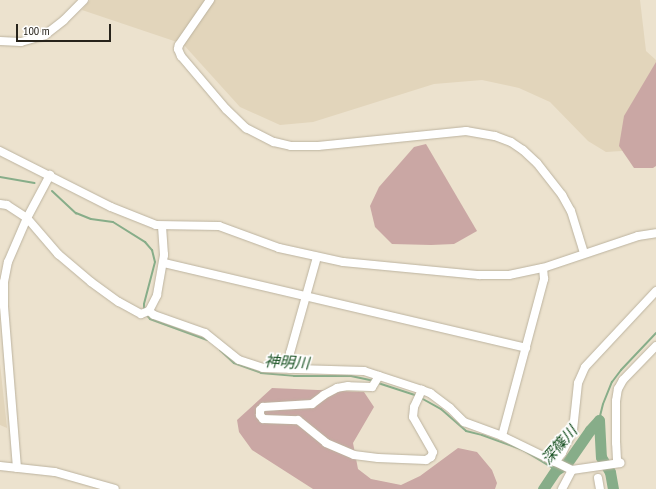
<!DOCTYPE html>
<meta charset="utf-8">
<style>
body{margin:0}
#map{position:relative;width:656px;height:489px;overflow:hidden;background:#ece2ce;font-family:"PT Sans Narrow","Noto Sans JP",sans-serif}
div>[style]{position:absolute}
.built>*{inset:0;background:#e2d5bb}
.green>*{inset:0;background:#caa7a4}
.stream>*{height:2px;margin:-1px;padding:0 1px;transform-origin:1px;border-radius:1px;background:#87ad89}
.river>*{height:11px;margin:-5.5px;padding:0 5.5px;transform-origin:5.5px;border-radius:5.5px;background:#87ad89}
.roads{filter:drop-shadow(0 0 1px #bcb39f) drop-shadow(0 0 1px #bcb39f)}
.minor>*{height:8px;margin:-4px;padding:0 4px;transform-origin:4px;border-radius:4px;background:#fff}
span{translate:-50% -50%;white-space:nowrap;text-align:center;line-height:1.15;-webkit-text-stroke:3.5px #fff;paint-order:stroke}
.water-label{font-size:15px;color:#144e1e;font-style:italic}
.scale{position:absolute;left:16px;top:24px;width:95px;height:18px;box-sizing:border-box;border:2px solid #27231b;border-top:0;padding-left:5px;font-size:12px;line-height:14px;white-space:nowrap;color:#27231b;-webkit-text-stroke:3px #fff;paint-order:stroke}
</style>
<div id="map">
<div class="built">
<div style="clip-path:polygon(90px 0,640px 0,646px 51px,656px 60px,656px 139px,636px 150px,606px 152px,588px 141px,550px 102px,519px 88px,482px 80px,434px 84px,313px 122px,280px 125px,240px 107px,183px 44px,82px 10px)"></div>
<div style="clip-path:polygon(0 364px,7px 428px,0 425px)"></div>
</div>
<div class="green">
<div style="clip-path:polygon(656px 62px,656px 166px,653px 168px,634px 168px,619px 146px,624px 116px)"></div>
<div style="clip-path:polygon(426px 144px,477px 231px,454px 244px,431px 245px,392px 244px,375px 227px,370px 206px,379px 187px,414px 147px)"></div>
<div style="clip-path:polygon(272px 388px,364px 392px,374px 407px,353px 443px,358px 469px,371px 479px,401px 485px,420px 476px,458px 448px,477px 452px,492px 470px,497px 483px,495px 489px,313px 489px,252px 450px,239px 432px,237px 420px)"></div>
</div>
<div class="stream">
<div style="left:0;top:177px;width:35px;rotate:10deg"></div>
<div style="left:52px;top:191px;width:33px;rotate:43deg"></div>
<div style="left:76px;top:213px;width:16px;rotate:22deg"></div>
<div style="left:91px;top:219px;width:22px;rotate:8deg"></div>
<div style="left:113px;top:222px;width:38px;rotate:32deg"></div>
<div style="left:145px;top:242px;width:11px;rotate:49deg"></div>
<div style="left:152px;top:250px;width:12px;rotate:76deg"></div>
<div style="left:155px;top:262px;width:43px;rotate:104.7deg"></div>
<div style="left:144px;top:304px;width:6px;rotate:90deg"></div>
<div style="left:146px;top:314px;width:6px;rotate:51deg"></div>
<div style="left:150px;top:319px;width:61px;rotate:20.2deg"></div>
<div style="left:220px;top:350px;width:19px;rotate:43deg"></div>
<div style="left:234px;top:363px;width:29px;rotate:20deg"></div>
<div style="left:261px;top:373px;width:33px;rotate:5deg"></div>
<div style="left:294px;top:376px;width:57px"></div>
<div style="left:351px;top:376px;width:24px;rotate:12deg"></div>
<div style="left:378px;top:383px;width:42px;rotate:18deg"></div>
<div style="left:421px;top:398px;width:23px;rotate:29deg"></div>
<div style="left:441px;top:409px;width:33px;rotate:41deg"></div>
<div style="left:466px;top:431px;width:16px;rotate:14deg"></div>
<div style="left:482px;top:435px;width:44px;rotate:20.1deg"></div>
<div style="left:523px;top:450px;width:39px;rotate:31deg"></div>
<div style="left:599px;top:420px;width:16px;rotate:-76deg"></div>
<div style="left:603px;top:404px;width:24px;rotate:-68deg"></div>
<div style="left:612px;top:382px;width:15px;rotate:-53deg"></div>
<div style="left:621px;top:370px;width:51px;rotate:-46.6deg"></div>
</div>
<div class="river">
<div style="left:599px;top:420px;width:37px;rotate:87deg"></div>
<div style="left:601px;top:457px;width:17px;rotate:59deg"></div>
<div style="left:610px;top:472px;width:17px;rotate:80deg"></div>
<div style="left:543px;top:489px;width:23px;rotate:-56deg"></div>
<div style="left:556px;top:470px;width:13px;rotate:-32deg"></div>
<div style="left:567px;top:463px;width:40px;rotate:-55.1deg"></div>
<div style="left:590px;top:430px;width:13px;rotate:-48deg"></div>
</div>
<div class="roads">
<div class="minor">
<div style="left:210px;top:0;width:55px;rotate:124.6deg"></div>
<div style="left:179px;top:45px;width:4px;rotate:104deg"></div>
<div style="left:178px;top:49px;width:8px;rotate:67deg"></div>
<div style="left:181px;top:56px;width:70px;rotate:49.7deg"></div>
<div style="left:226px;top:109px;width:28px;rotate:44deg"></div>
<div style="left:246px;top:128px;width:31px;rotate:27deg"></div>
<div style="left:274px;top:142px;width:17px;rotate:13deg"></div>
<div style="left:291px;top:146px;width:27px"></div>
<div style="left:318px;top:146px;width:149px;rotate:-5.8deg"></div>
<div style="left:466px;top:131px;width:29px;rotate:10deg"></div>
<div style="left:495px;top:136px;width:17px;rotate:21deg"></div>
<div style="left:511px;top:142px;width:14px;rotate:34deg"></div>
<div style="left:523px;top:150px;width:19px;rotate:43deg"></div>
<div style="left:537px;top:163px;width:41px;rotate:52deg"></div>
<div style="left:562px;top:195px;width:18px;rotate:61deg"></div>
<div style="left:571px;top:211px;width:44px;rotate:72.8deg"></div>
<div style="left:0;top:41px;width:21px;rotate:3deg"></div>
<div style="left:21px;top:42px;width:25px;rotate:-16deg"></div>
<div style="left:45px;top:35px;width:24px;rotate:-38deg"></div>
<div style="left:64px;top:20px;width:28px;rotate:-45deg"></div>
<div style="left:0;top:151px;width:124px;rotate:26.8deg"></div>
<div style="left:111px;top:207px;width:48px;rotate:21.8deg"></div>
<div style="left:156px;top:225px;width:63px;rotate:0.9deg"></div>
<div style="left:219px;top:226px;width:64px;rotate:20.1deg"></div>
<div style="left:279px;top:248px;width:66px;rotate:12.3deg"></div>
<div style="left:343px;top:262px;width:137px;rotate:5.5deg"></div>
<div style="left:479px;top:275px;width:30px"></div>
<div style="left:509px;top:275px;width:35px;rotate:-12deg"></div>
<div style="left:543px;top:268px;width:100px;rotate:-18.6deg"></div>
<div style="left:638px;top:236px;width:18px;rotate:-9deg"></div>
<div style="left:0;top:204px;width:7px;rotate:8deg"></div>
<div style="left:7px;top:205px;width:24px;rotate:33deg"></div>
<div style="left:27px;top:218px;width:48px;rotate:49.3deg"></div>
<div style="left:58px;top:254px;width:43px;rotate:40.3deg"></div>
<div style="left:91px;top:282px;width:34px;rotate:36deg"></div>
<div style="left:119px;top:302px;width:25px;rotate:29deg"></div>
<div style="left:141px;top:314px;width:9px;rotate:-21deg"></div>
<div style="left:149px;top:311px;width:18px;rotate:-63deg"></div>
<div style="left:157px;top:295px;width:41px;rotate:-80.1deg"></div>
<div style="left:164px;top:255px;width:29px;rotate:-94deg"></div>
<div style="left:164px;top:263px;width:372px;rotate:13.2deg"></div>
<div style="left:149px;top:311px;width:6px;rotate:39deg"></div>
<div style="left:154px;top:315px;width:54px;rotate:19.4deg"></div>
<div style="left:205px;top:333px;width:43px;rotate:38.5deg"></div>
<div style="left:239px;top:360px;width:25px;rotate:18deg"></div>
<div style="left:263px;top:368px;width:101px;rotate:1.7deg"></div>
<div style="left:364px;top:371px;width:61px;rotate:18.1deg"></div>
<div style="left:422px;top:390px;width:9px;rotate:21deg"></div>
<div style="left:430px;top:393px;width:25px;rotate:37deg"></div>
<div style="left:450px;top:408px;width:20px;rotate:45deg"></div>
<div style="left:464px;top:422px;width:40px;rotate:20.2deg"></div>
<div style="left:502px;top:436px;width:78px;rotate:25.9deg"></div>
<div style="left:572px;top:470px;width:49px;rotate:-8.3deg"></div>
<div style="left:620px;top:463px;width:4px;rotate:-135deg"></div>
<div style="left:617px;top:460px;width:17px;rotate:-93deg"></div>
<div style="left:616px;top:443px;width:42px;rotate:-90deg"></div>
<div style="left:616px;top:401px;width:12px;rotate:-81deg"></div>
<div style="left:618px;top:389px;width:10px;rotate:-61deg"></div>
<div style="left:623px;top:380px;width:47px;rotate:-45.9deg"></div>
<div style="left:290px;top:369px;width:16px;rotate:-90deg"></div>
<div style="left:290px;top:353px;width:100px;rotate:-74.3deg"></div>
<div style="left:379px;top:376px;width:13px;rotate:122deg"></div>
<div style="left:372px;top:387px;width:24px;rotate:-178deg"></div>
<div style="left:348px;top:386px;width:11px;rotate:170deg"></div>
<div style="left:337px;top:388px;width:15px;rotate:152deg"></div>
<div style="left:324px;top:395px;width:15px;rotate:143deg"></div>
<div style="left:312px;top:404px;width:49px;rotate:176.5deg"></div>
<div style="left:263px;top:407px;width:4px;rotate:135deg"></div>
<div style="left:260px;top:410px;width:5px;rotate:90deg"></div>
<div style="left:260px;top:415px;width:5px;rotate:53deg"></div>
<div style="left:263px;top:419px;width:35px;rotate:2deg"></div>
<div style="left:298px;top:420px;width:36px;rotate:39deg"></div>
<div style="left:326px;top:443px;width:30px;rotate:23deg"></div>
<div style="left:354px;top:455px;width:24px;rotate:7deg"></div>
<div style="left:378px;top:458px;width:48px;rotate:2.4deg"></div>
<div style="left:426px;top:460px;width:6px;rotate:-31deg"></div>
<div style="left:431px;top:457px;width:5px;rotate:-68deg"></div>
<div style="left:433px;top:452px;width:40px;rotate:-119.7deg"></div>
<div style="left:413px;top:417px;width:10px;rotate:-84deg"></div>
<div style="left:414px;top:407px;width:19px;rotate:-65deg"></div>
<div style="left:502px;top:436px;width:163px;rotate:-75deg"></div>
<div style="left:544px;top:279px;width:11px;rotate:-95deg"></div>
<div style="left:555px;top:462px;width:11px;rotate:-52deg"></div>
<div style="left:562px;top:453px;width:25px;rotate:-64deg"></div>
<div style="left:573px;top:430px;width:47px;rotate:-83.9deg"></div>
<div style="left:578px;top:383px;width:17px;rotate:-66deg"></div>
<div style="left:585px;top:367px;width:104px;rotate:-46.9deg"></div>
<div style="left:0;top:466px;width:55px;rotate:6.2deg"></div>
<div style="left:55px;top:472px;width:62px;rotate:15.8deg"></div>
<div style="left:17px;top:468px;width:163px;rotate:-94.6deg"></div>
<div style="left:4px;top:306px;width:24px;rotate:-90deg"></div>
<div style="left:4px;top:282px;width:20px;rotate:-79deg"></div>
<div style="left:8px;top:262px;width:48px;rotate:-66.6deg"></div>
<div style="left:27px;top:218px;width:49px;rotate:-61.9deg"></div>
<div style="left:598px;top:478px;width:11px;rotate:80deg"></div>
<div style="left:562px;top:489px;width:21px;rotate:-62deg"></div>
</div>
</div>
<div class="water-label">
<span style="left:287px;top:362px;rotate:3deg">神明川</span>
<span style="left:559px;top:445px;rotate:-49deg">深篠川</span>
</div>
<div class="scale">100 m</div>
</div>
